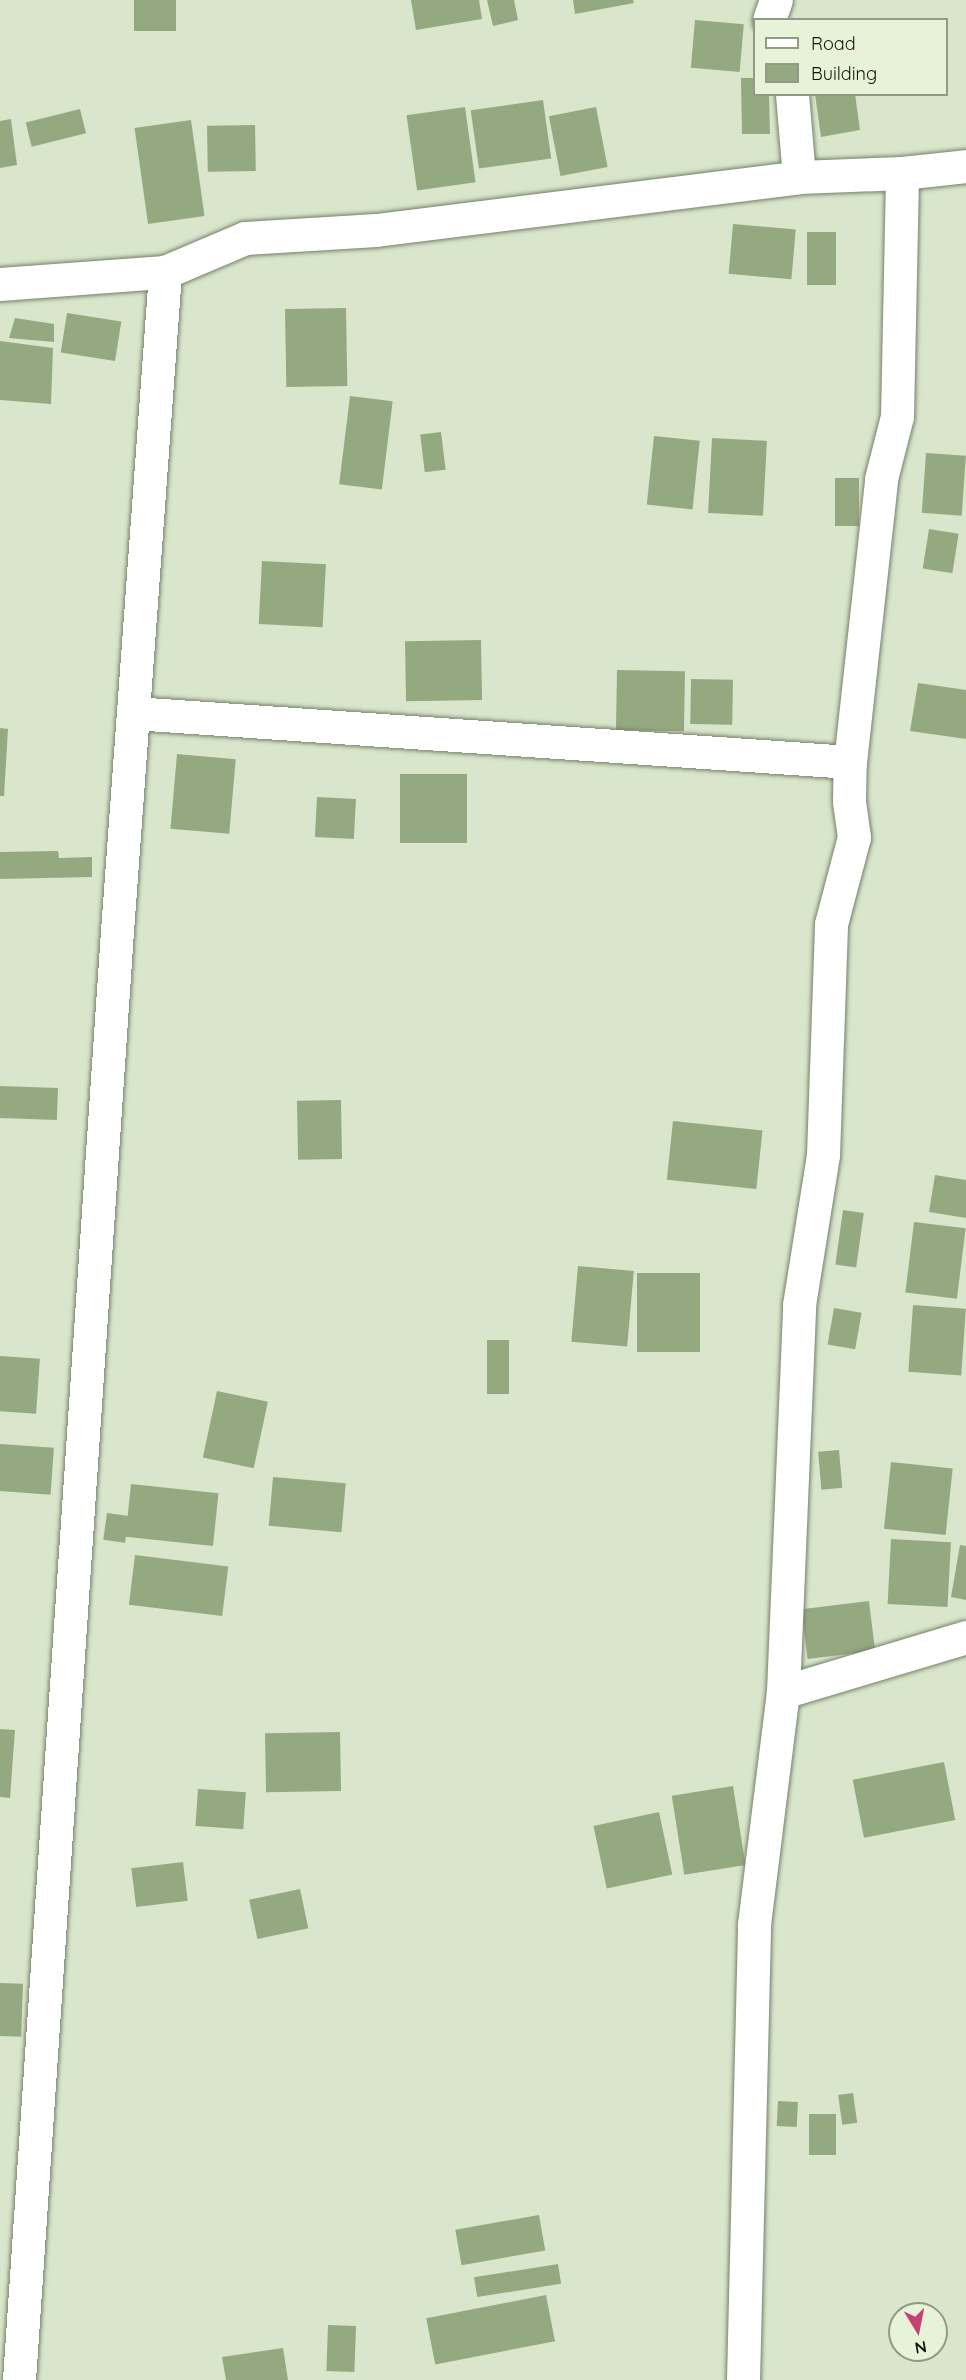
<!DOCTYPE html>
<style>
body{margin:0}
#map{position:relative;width:966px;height:2380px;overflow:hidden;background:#d9e6cc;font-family:Quicksand,sans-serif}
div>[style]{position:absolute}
.building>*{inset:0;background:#95a980;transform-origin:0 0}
.roads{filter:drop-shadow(0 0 2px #758169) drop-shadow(0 0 2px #758169)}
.street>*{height:33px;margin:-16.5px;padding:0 16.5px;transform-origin:16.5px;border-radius:16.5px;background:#fff}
span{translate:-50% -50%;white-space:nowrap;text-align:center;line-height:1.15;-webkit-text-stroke:4.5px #e6f3d9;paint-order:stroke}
.legend{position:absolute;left:753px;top:18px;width:195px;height:78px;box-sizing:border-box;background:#e6f3d9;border:2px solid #909a87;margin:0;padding:8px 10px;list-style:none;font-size:18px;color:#10140b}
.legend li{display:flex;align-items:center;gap:12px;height:30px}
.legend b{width:30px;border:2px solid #909a87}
.north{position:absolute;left:888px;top:2302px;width:60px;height:60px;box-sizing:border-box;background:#e6f3d9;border:2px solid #909a87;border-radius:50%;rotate:170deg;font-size:16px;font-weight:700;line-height:24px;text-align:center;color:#10140b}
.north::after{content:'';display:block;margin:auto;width:21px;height:27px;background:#ca3f71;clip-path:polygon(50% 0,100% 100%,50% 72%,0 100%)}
</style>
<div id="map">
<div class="building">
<div style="left:134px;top:0;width:42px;height:31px"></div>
<div style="clip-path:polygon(411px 0,479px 0,482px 19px,416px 30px)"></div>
<div style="clip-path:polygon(487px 0,514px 0,518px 20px,493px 26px)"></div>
<div style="clip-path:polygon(573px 0,633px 0,634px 3px,575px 14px)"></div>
<div style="left:695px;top:20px;width:49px;height:48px;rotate:5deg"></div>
<div style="clip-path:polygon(741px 78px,754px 78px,754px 94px,769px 94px,770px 134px,742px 134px)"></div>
<div style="clip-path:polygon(815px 94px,855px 94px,860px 130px,821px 137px)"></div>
<div style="left:543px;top:100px;width:59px;height:73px;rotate:82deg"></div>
<div style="left:465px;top:107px;width:76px;height:59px;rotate:82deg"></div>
<div style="left:596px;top:107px;width:61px;height:48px;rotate:79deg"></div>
<div style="left:80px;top:109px;width:25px;height:56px;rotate:76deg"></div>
<div style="clip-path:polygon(11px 119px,17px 165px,0 168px,0 121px)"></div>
<div style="left:191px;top:120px;width:97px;height:57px;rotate:82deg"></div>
<div style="left:255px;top:125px;width:46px;height:48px;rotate:89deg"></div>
<div style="left:733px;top:224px;width:63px;height:50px;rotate:5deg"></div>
<div style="left:807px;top:232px;width:29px;height:53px"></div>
<div style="left:346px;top:308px;width:78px;height:61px;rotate:89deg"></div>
<div style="left:67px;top:313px;width:55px;height:40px;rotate:9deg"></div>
<div style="clip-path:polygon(15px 318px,54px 324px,54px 342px,9px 338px)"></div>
<div style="clip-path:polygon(0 341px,53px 348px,51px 404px,0 400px)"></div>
<div style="left:350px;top:396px;width:43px;height:89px;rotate:7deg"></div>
<div style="left:441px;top:432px;width:38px;height:21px;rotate:83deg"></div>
<div style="left:654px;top:436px;width:46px;height:69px;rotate:6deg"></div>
<div style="left:712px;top:438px;width:55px;height:75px;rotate:3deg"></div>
<div style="left:926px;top:453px;width:40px;height:60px;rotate:4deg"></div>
<div style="left:835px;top:478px;width:24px;height:48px"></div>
<div style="left:929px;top:529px;width:30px;height:40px;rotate:9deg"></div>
<div style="left:262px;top:561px;width:64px;height:63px;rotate:3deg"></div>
<div style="left:481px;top:640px;width:60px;height:76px;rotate:89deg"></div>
<div style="left:617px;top:670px;width:68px;height:60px;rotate:1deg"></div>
<div style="left:691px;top:679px;width:42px;height:45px;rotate:1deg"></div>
<div style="clip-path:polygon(918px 683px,966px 690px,966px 739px,910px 731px)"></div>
<div style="clip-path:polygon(0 728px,8px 729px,4px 796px,0 796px)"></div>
<div style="left:177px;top:754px;width:59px;height:75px;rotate:5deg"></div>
<div style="left:400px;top:774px;width:67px;height:69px"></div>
<div style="left:317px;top:797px;width:39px;height:40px;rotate:3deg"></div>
<div style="clip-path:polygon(58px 851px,59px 858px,92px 857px,92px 877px,0 879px,0 852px)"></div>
<div style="left:0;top:1086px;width:58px;height:32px;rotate:2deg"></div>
<div style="left:341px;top:1100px;width:59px;height:44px;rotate:89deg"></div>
<div style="left:673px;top:1121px;width:90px;height:59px;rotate:6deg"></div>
<div style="clip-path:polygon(935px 1175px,966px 1180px,966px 1218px,929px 1212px)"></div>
<div style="left:843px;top:1210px;width:21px;height:55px;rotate:8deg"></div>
<div style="left:914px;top:1222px;width:52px;height:71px;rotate:7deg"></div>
<div style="left:578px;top:1266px;width:56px;height:76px;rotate:5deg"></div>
<div style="left:700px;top:1273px;width:79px;height:63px;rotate:90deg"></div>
<div style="left:913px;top:1305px;width:53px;height:67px;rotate:4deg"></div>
<div style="left:834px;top:1308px;width:28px;height:37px;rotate:10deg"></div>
<div style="left:487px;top:1340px;width:22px;height:54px"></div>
<div style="left:0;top:1356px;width:40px;height:55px;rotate:4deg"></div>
<div style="left:217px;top:1391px;width:52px;height:68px;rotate:12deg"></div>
<div style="left:0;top:1444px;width:54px;height:47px;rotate:4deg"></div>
<div style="left:839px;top:1450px;width:38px;height:21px;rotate:85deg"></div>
<div style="left:891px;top:1462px;width:62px;height:67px;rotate:6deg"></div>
<div style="left:273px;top:1477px;width:73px;height:49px;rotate:5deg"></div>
<div style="left:131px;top:1484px;width:88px;height:53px;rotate:6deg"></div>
<div style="left:107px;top:1513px;width:22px;height:27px;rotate:8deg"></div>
<div style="left:891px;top:1539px;width:60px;height:65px;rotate:3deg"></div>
<div style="clip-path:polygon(960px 1545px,966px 1546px,966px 1600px,951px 1597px)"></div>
<div style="left:135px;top:1555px;width:94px;height:50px;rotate:7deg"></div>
<div style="left:869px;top:1601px;width:50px;height:68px;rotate:83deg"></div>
<div style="clip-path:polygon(0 1729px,15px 1730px,10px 1798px,0 1797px)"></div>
<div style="left:340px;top:1732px;width:59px;height:75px;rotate:89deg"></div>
<div style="left:944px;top:1762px;width:59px;height:93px;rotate:79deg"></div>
<div style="left:733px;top:1786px;width:80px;height:62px;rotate:81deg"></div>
<div style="left:198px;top:1789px;width:48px;height:37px;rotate:4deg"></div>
<div style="left:659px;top:1812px;width:64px;height:67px;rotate:78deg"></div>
<div style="left:183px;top:1862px;width:39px;height:52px;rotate:83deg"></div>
<div style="left:300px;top:1889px;width:40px;height:52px;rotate:78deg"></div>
<div style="left:0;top:1983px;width:23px;height:53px;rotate:2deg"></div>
<div style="left:853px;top:2093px;width:30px;height:15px;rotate:82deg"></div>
<div style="left:778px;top:2101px;width:20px;height:25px;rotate:3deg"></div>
<div style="left:809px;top:2114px;width:27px;height:41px"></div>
<div style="left:539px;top:2215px;width:36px;height:85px;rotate:80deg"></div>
<div style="left:558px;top:2264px;width:20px;height:85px;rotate:81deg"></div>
<div style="left:546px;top:2295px;width:47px;height:122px;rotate:79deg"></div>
<div style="left:328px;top:2325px;width:28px;height:46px;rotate:2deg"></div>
<div style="clip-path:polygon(283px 2348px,288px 2380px,226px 2380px,222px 2357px)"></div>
</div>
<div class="roads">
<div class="street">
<div style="left:769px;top:20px;width:21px;rotate:-71deg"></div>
<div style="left:792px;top:94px;width:83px;rotate:85.2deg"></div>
<div style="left:0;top:284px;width:165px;rotate:-4.2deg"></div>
<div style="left:165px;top:272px;width:87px;rotate:-23deg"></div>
<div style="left:245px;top:238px;width:131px;rotate:-3.5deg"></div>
<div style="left:376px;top:230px;width:426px;rotate:-7.1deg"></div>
<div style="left:799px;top:177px;width:103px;rotate:-2.2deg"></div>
<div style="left:902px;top:173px;width:64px;rotate:-6.2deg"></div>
<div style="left:133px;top:713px;width:719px;rotate:3.91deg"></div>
<div style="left:783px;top:1692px;width:191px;rotate:-16.7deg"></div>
<div style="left:19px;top:2380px;width:1452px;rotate:-86.13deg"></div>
<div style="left:117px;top:931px;width:661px;rotate:-85.83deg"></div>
<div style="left:743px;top:2380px;width:456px;rotate:-88.6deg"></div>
<div style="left:754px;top:1924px;width:234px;rotate:-82.9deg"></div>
<div style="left:783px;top:1692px;width:387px;rotate:-87.6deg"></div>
<div style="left:799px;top:1305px;width:152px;rotate:-80.9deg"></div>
<div style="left:823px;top:1155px;width:231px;rotate:-88deg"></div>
<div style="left:831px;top:924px;width:90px;rotate:-75.2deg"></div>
<div style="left:854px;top:837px;width:36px;rotate:-98deg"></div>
<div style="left:849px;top:801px;width:39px;rotate:-89deg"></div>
<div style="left:850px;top:762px;width:285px;rotate:-83.7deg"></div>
<div style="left:881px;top:479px;width:65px;rotate:-75.7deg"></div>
<div style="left:897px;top:416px;width:243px;rotate:-88.8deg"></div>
</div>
</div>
<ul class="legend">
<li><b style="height:8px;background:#fff"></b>Road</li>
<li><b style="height:16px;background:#95a980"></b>Building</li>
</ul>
<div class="north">N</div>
</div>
